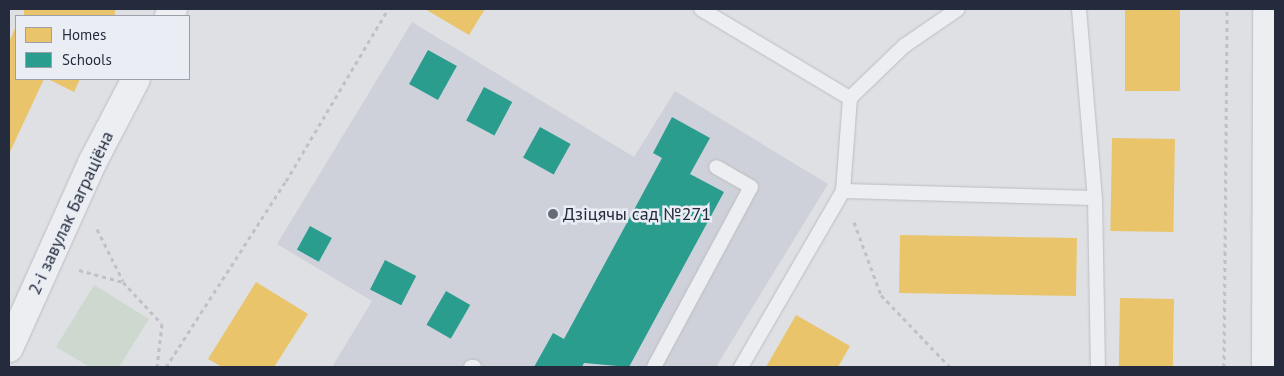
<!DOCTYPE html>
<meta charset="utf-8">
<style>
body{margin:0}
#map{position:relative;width:1284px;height:376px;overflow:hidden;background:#dee0e4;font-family:"PT Sans",sans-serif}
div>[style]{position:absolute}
.built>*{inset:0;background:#ced1d9}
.green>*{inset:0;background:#cdd8ce}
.homes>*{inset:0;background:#e9c46a;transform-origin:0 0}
.schools>*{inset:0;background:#2a9d8f;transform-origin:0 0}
.path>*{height:3px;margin-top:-1.5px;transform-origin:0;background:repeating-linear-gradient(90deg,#c0c1c7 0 4px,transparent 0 8px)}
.roads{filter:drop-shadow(0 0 1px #bbbdc1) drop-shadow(0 0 1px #bbbdc1)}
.service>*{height:14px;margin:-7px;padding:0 7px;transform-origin:7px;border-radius:7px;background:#edeef1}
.minor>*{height:28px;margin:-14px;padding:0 14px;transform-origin:14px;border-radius:14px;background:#edeef1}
.dots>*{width:14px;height:14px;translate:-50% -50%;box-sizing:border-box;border:2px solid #eaeef4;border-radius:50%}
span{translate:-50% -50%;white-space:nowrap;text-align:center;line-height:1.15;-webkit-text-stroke:5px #eaeef4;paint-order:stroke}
.street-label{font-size:18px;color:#242b3d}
.poi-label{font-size:18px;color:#242b3d}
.left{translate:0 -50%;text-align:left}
.frame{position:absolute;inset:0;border:10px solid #242b3d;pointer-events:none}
.legend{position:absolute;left:15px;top:15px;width:175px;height:65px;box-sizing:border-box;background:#eaeef4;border:1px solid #9ba0ab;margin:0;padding:6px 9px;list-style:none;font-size:15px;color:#242b3d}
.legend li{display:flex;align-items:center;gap:10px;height:25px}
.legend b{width:25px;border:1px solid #9ba0ab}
</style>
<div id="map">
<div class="built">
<div style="clip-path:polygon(412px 22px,634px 157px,675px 91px,828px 184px,716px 367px,332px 367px,372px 301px,277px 244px)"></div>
</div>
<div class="green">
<div style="clip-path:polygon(94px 285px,149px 319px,119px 367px,90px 367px,56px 347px)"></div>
</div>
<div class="homes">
<div style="left:24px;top:9px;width:91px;height:8px"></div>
<div style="clip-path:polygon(425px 9px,485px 9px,469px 35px)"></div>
<div style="left:1125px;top:9px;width:55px;height:82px"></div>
<div style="clip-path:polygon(16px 26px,16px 79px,44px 79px,9px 154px,9px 42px)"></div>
<div style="clip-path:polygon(48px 79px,80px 79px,74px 92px)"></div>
<div style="left:1112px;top:138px;width:63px;height:93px;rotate:1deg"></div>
<div style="left:900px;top:235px;width:177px;height:58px;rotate:1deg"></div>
<div style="clip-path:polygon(256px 282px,308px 314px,274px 367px,222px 367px,208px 359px)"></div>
<div style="left:1120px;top:298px;width:54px;height:69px;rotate:1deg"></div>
<div style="clip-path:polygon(796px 315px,850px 346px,838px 367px,766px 367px)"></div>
</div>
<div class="schools">
<div style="left:428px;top:50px;width:33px;height:39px;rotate:29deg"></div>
<div style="left:484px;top:87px;width:32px;height:38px;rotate:28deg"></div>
<div style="clip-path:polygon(672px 117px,710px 138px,690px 174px,724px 192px,629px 367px,584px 363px,582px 367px,534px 367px,553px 333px,564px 339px,662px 158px,653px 153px)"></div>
<div style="left:540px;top:127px;width:35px;height:35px;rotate:29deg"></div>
<div style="left:310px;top:226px;width:25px;height:27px;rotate:29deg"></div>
<div style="left:385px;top:260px;width:35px;height:33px;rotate:27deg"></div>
<div style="left:446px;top:291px;width:28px;height:39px;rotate:30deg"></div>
</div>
<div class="path">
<div style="left:854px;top:222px;width:78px;rotate:69.7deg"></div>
<div style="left:881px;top:295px;width:100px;rotate:46.2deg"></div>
<div style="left:97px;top:229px;width:58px;rotate:63.4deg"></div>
<div style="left:79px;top:270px;width:46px;rotate:15.3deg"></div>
<div style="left:123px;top:282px;width:57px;rotate:47.1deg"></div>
<div style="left:162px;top:324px;width:43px;rotate:96.6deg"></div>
<div style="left:166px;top:367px;width:221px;rotate:-57.2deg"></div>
<div style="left:286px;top:181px;width:200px;rotate:-59.3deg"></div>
<div style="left:1224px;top:367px;width:358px;rotate:-89.5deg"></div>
</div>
<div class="roads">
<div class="service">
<div style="left:701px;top:9px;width:174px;rotate:30.9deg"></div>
<div style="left:1079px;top:9px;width:190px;rotate:85.2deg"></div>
<div style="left:1095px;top:198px;width:169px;rotate:89deg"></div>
<div style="left:843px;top:191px;width:252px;rotate:1.6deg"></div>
<div style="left:471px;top:367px;width:3px"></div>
<div style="left:654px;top:367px;width:204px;rotate:-61.7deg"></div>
<div style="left:751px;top:187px;width:40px;rotate:-150.3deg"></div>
<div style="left:741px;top:367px;width:203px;rotate:-59.9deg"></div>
<div style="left:843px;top:191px;width:93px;rotate:-85.7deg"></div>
<div style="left:850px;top:98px;width:75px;rotate:-43.9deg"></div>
<div style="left:904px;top:46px;width:65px;rotate:-34.4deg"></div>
</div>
<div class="minor">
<div style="left:169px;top:16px;width:8px;rotate:-60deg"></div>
<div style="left:9px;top:348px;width:203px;rotate:-65.8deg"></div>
<div style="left:92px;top:163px;width:95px;rotate:-62.4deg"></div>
<div style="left:1266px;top:367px;width:358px;rotate:-89.8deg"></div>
</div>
</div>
<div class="dots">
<div style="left:553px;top:214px;background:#656a77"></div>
</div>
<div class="street-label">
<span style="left:71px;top:213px;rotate:-65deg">2-і завулак Баграціёна</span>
</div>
<div class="poi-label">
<span class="left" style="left:563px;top:214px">Дзіцячы сад №271</span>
</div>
<div class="frame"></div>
<ul class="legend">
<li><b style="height:14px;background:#e9c46a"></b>Homes</li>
<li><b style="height:14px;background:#2a9d8f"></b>Schools</li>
</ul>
</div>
